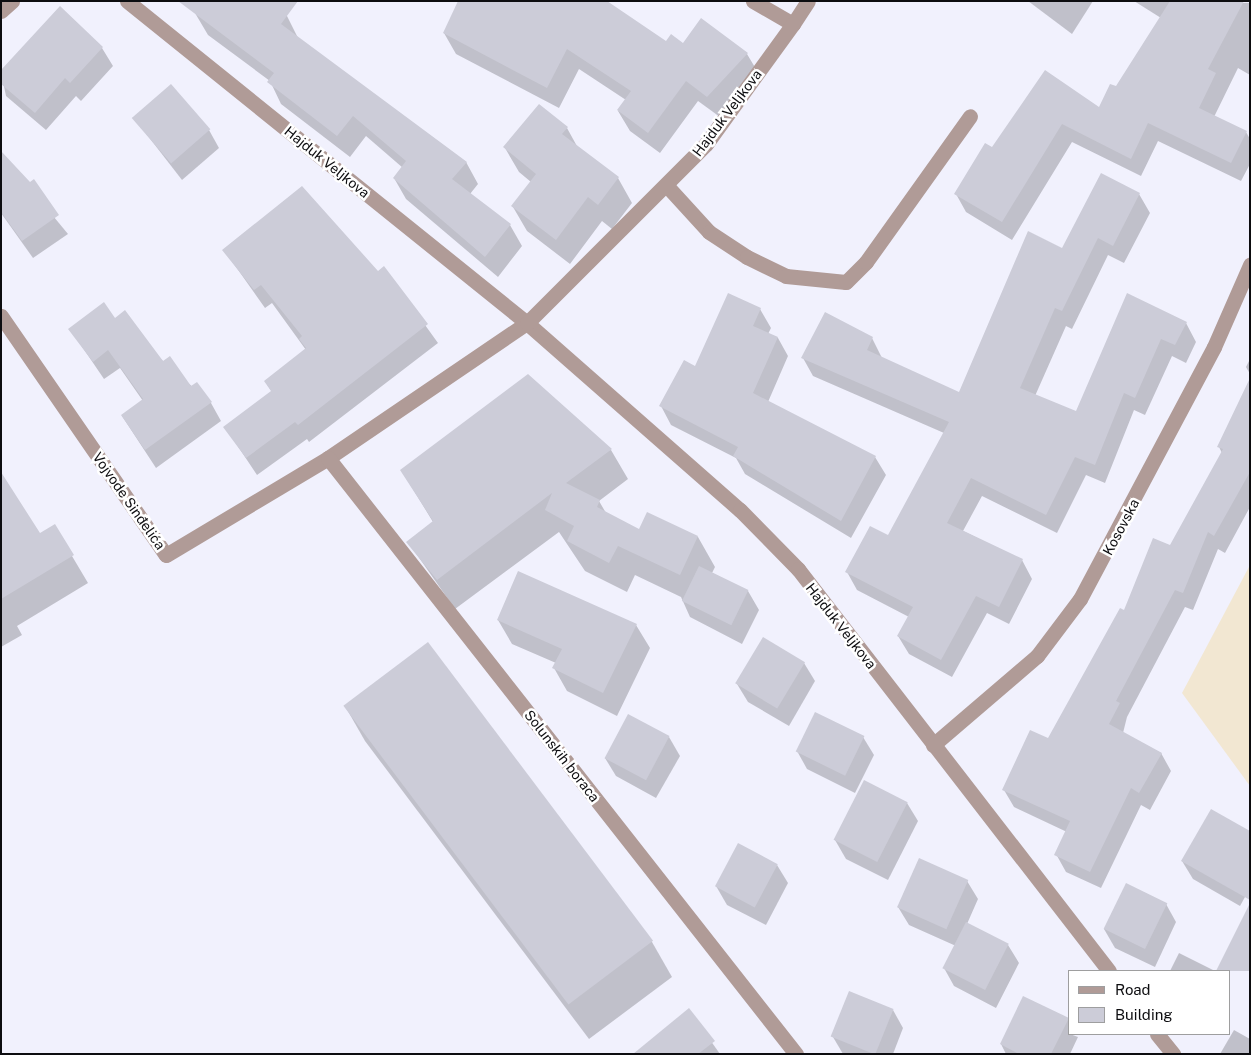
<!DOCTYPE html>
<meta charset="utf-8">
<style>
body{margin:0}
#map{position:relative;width:1251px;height:1055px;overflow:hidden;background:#f1f1fd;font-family:"Public Sans",sans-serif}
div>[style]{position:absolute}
.education>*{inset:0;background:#f2e7d2}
.shadow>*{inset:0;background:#0003}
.building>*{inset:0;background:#ccccd8;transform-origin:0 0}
.minor>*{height:15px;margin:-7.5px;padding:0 7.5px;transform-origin:7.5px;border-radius:7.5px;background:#b09b97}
span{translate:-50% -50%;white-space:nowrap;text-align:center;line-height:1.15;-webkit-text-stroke:5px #fff;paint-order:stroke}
.street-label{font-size:14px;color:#0d0d10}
.frame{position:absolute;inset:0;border:2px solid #0d0d10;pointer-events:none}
.legend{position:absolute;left:1068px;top:970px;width:162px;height:65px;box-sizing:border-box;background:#fff;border:1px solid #9e9e9f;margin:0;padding:6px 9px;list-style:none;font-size:15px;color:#0d0d10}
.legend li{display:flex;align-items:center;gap:10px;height:25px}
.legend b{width:25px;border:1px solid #9e9e9f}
</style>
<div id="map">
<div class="education">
<div style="clip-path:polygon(1250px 565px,1250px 786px,1182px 693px)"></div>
</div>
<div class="shadow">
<div style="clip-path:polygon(1028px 1px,1093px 1px,1072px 34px)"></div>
<div style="clip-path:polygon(1134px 1px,1250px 3px,1250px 75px,1238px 68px,1214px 117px,1246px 132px,1250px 139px,1250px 164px,1241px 181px,1158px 141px,1141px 176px,1072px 142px,1012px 240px,966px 212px,956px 194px,992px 149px,1099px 109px,1116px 88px,1161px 18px)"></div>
<div style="clip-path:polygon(60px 7px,102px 48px,113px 66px,81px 101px,76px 96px,46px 130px,6px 96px,1px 72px)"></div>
<div style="clip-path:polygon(195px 13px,287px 16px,298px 38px,466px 162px,478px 184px,470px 194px,510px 225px,522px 246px,498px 277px,406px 199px,394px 178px,403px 168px,366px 136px,350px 157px,281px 104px,270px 81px,208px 35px)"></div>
<div style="clip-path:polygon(444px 33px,683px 44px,747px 54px,759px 74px,720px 117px,698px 101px,660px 153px,630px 131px,618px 111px,626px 100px,579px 69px,559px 108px,456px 54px)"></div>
<div style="clip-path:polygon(134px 118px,209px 130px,219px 148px,182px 180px)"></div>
<div style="clip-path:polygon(567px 128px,578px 148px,618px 178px,632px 203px,612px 229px,602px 221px,570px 264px,527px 231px,513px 207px,531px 182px,519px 172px,505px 148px)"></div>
<div style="clip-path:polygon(1px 153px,68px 234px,33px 258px,1px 213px)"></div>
<div style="clip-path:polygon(1139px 194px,1150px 213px,1124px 263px,1108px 255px,1072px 329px,1066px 326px,1035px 396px,1077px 413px,1127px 295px,1186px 323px,1196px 342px,1186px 363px,1172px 356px,1145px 415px,1134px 410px,1105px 483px,1086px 475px,1057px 533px,982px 496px,963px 531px,1022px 560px,1032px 579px,1009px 624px,987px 613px,952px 677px,909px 654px,898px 636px,909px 617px,857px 590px,847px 572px,888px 537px,944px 433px,813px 376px,803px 358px,872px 338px,882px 358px,959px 393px,1063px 250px)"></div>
<div style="clip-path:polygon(224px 250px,378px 272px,384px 268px,438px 343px,309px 442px,307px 439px,257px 475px,225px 427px,272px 392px,265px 381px,306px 350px,272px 303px,265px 308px)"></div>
<div style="clip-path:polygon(760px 309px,771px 328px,768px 334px,778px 338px,788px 356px,768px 402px,875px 457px,886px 475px,851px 538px,745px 474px,736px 458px,671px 425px,661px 406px)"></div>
<div style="clip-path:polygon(115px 319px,211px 403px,221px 421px,156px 468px,122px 416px,143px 401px,120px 368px,104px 379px,70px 329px)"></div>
<div style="clip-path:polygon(1250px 359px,1250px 374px,1246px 367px)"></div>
<div style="clip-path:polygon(1250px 381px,1250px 507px,1225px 553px,1218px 549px,1193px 610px,1185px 607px,1127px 717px,1123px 733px,1161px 753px,1171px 771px,1150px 810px,1141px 805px,1101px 888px,1066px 872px,1056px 854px,1067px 832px,1014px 807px,1004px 790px,1048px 740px,1124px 612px,1171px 546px,1222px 453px,1219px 447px)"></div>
<div style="clip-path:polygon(611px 450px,628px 479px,599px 501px,606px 513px,640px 531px,648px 514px,698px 537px,715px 567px,712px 573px,748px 591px,759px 610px,742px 644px,690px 617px,681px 597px,635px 575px,627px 592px,585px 571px,559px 532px,455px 609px,408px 542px,433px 522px,402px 471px)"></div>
<div style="clip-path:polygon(1px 475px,39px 535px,72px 556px,88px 583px,17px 626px,22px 635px,1px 647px)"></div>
<div style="clip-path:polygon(498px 620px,636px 625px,650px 648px,617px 716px,567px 691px,554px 668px,556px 663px,512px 644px)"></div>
<div style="clip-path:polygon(427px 644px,652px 942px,672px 977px,589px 1039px,365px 741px,345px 706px)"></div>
<div style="clip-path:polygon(804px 663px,815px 681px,789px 726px,748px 702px,737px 684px)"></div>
<div style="clip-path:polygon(669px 737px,680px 756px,656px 798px,616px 776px,605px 758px)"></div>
<div style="clip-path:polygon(863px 737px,874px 755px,855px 793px,807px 769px,797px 751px)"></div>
<div style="clip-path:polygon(865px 782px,907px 803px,918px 821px,888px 880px,846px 859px,835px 840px)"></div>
<div style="clip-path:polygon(1182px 861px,1250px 888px,1240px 906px,1193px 879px)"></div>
<div style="clip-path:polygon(777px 865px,788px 883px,766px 925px,727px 905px,716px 886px)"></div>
<div style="clip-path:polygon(967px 881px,978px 899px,967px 924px,1008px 945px,1019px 963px,996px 1008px,954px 986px,944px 968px,956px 946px,909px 925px,898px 907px)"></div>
<div style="clip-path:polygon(1166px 904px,1176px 922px,1155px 967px,1115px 948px,1104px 929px)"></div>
<div style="clip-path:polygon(1179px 953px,1215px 971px,1170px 971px)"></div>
<div style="clip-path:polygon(689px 1010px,720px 1054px,655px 1054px)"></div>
<div style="clip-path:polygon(893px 1010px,903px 1028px,893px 1054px,843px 1054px,833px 1037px)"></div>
<div style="clip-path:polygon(1068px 1018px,1070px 1034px,1078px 1037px,1070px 1054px,1006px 1054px,1001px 1044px)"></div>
<div style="clip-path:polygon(1234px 1030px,1250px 1039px,1250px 1054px,1220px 1054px)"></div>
</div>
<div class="building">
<div style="clip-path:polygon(178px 1px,298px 1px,281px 24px,467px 162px,452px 179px,511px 224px,485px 257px,393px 178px,406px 161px,353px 116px,337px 136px,267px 82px,274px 73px)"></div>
<div style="clip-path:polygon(458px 1px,607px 1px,666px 41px,671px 34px,683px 43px,701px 18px,748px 53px,707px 97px,686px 81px,648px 133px,617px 110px,631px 91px,567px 49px,547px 88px,443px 33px)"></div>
<div style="clip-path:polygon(1170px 1px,1244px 1px,1208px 69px,1216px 73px,1199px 108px,1247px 131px,1231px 163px,1148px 123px,1131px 159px,1062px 124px,1002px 222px,954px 194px,985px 143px,992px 147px,1045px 70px,1099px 107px,1110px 84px,1116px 86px)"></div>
<div style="clip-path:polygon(60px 6px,103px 47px,70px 83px,65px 78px,35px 113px,1px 84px,1px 70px)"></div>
<div style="left:171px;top:84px;width:60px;height:52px;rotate:49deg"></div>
<div style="clip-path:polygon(539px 104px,568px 127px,562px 134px,619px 177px,598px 205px,588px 197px,556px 240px,511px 206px,536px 174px,503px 147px)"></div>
<div style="clip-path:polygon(1px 151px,30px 182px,34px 179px,59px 215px,22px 241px,1px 212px)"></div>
<div style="clip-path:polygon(1101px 173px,1140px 193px,1113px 246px,1098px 238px,1062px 311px,1055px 308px,1020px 388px,1076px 411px,1127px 293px,1187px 322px,1175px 345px,1161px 339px,1135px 398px,1124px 393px,1095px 465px,1075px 457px,1046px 515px,971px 478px,947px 523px,1023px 559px,999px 607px,976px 596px,941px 660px,897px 636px,913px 607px,845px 572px,870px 526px,888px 535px,949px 422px,801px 358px,825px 312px,873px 337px,867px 350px,959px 392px,1028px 231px,1062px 248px)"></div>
<div style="clip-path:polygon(302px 186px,378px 271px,384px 266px,428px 324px,298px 425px,295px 422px,246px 458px,223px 427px,271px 391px,264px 381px,306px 348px,299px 339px,302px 336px,261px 285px,254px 290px,222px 250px)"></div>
<div style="clip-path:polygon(728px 293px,761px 308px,753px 326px,778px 337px,753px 393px,876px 456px,841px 521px,733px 456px,738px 447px,659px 406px,684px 360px,695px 366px)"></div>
<div style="clip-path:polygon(104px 302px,115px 318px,125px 310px,163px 361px,170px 356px,191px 386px,197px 382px,212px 402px,145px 450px,121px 415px,143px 399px,108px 350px,93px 362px,68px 329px)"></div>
<div style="clip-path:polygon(528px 374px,612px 449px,566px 483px,600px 500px,597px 507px,639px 529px,647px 512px,698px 536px,680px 575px,618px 546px,609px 563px,567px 541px,574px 526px,545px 510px,552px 493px,437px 580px,406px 542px,433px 521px,400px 470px)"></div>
<div style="clip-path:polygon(1250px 378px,1250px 472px,1214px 536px,1208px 532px,1183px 593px,1175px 590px,1116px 701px,1120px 703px,1109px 724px,1162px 753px,1139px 793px,1131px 788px,1090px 872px,1054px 855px,1070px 821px,1002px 790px,1030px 730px,1048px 738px,1120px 608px,1124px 610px,1153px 538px,1170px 545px,1223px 449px,1217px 447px)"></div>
<div style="clip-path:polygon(1px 472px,40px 533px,55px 524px,74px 555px,1px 599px)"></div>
<div style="left:699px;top:566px;width:55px;height:39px;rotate:26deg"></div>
<div style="clip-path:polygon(518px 571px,637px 624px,603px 693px,552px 668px,562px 649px,497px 620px)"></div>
<div style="left:763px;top:637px;width:49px;height:54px;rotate:31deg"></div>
<div style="left:428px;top:642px;width:374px;height:106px;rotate:53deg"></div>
<div style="left:815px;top:712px;width:55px;height:44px;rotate:26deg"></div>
<div style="left:628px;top:714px;width:47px;height:50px;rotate:28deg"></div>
<div style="left:864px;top:780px;width:49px;height:67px;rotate:27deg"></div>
<div style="clip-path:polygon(1211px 809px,1250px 831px,1250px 900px,1181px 861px)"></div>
<div style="left:738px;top:843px;width:45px;height:49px;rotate:28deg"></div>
<div style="left:919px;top:858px;width:54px;height:54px;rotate:24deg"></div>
<div style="left:1126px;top:883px;width:46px;height:51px;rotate:26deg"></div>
<div style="clip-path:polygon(1250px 903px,1250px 971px,1216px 971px)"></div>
<div style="left:966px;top:922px;width:48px;height:52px;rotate:27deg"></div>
<div style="left:849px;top:991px;width:48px;height:49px;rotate:22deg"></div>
<div style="clip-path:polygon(1023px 996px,1069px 1018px,1051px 1054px,1019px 1054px,1000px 1044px)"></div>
<div style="clip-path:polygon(689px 1008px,715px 1041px,698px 1054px,633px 1054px)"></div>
</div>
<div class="minor">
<div style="left:127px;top:1px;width:514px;rotate:38.83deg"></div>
<div style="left:527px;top:323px;width:283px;rotate:41.3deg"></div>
<div style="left:740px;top:510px;width:83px;rotate:45.5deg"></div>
<div style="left:798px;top:569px;width:508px;rotate:52.27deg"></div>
<div style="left:753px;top:1px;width:46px;rotate:29.9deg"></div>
<div style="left:793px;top:24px;width:27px;rotate:-57deg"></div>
<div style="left:1px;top:11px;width:15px;rotate:-42deg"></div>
<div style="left:667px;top:186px;width:62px;rotate:47.6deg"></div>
<div style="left:709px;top:232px;width:45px;rotate:33.3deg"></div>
<div style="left:747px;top:257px;width:43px;rotate:26deg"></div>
<div style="left:786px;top:276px;width:60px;rotate:5.7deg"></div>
<div style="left:846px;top:282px;width:28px;rotate:-45deg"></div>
<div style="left:866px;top:262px;width:179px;rotate:-54.5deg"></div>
<div style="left:1px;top:316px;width:290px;rotate:55.4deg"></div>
<div style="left:166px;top:555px;width:189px;rotate:-30.9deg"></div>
<div style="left:328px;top:458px;width:240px;rotate:-34.2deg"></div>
<div style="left:527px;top:323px;width:253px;rotate:-45deg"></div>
<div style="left:706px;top:144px;width:148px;rotate:-54.1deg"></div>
<div style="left:328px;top:458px;width:758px;rotate:51.86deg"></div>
<div style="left:933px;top:745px;width:137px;rotate:-40.6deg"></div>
<div style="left:1037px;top:656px;width:71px;rotate:-53deg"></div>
<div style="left:1080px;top:599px;width:285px;rotate:-62deg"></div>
<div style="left:1214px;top:347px;width:90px;rotate:-66.3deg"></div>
<div style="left:1157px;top:1034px;width:26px;rotate:51deg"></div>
</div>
<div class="street-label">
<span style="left:727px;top:113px;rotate:-53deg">Hajduk Veljkova</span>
<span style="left:327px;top:162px;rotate:39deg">Hajduk Veljkova</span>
<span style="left:129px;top:501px;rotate:55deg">Vojvode Sinđelića</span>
<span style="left:1121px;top:527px;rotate:-62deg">Kosovska</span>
<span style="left:841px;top:626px;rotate:52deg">Hajduk Veljkova</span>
<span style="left:562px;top:756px;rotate:52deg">Solunskih boraca</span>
</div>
<div class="frame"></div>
<ul class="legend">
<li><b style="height:6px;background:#b09b97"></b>Road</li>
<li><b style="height:14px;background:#ccccd8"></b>Building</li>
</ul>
</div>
